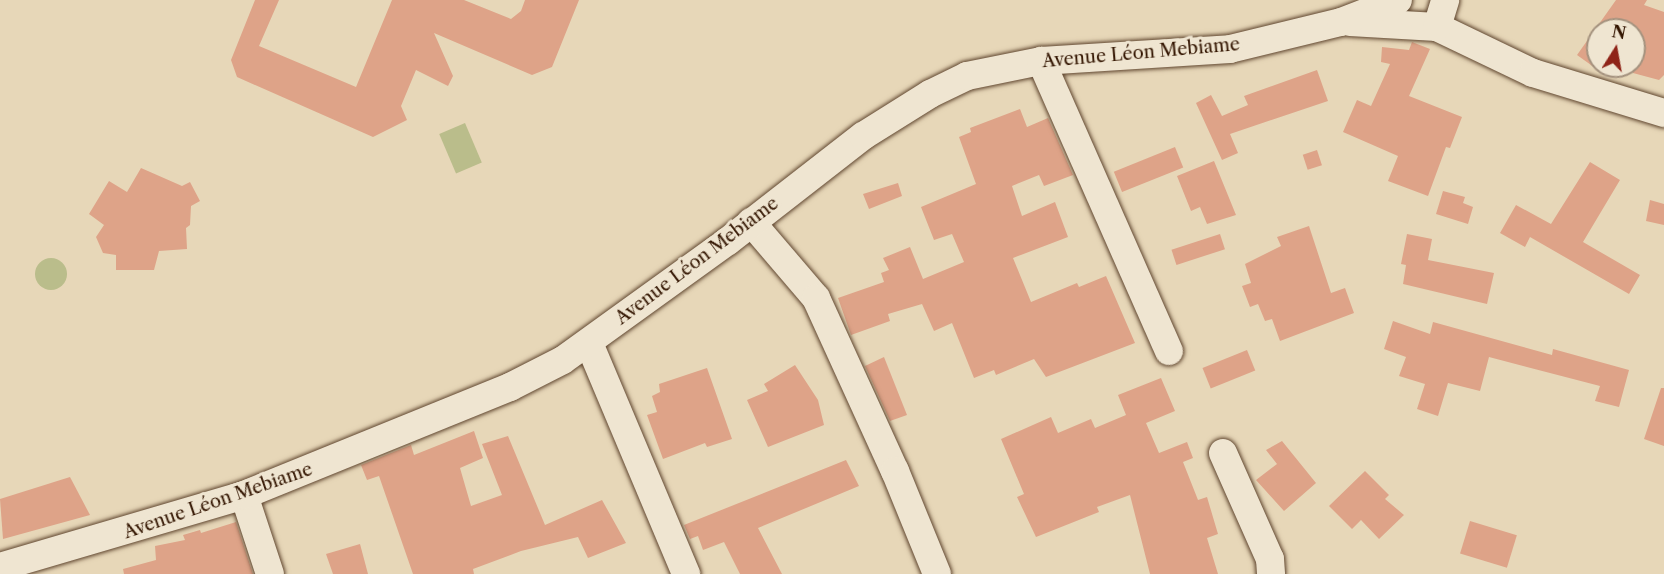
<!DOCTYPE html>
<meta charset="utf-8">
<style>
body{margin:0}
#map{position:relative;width:1664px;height:574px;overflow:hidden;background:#e7d7b8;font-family:"Libre Caslon Text",serif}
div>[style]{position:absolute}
.green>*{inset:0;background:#babd8b;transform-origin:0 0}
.round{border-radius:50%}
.building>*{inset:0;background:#dea388;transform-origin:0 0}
.roads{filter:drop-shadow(0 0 2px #60462f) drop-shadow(0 0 2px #60462f)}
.minor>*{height:28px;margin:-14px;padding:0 14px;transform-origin:14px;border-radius:14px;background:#efe5d1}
span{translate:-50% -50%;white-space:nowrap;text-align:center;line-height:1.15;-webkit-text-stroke:6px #efe5d1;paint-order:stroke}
.street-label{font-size:18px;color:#331501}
.north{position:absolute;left:1586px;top:18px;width:60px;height:60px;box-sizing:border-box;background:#efe5d1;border:2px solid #a4927e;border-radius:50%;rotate:11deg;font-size:16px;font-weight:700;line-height:24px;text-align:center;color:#331501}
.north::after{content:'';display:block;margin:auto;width:21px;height:27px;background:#8f2418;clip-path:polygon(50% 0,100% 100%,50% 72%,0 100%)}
</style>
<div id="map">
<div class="green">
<div style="left:465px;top:123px;width:43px;height:28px;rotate:67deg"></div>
<div class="round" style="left:35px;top:258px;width:32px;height:32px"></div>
</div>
<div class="building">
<div style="clip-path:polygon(255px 0,279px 0,259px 46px,356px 87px,392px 0,464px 0,511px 19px,521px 11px,525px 0,579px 0,552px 67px,532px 75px,434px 33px,453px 76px,448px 86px,416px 70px,401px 106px,407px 120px,373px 137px,237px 77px,231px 60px)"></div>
<div style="clip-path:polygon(1616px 0,1647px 0,1644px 5px,1664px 12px,1664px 75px,1659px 80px,1633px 73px,1634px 30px,1598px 30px,1598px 70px,1577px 55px)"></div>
<div style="clip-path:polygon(1412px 42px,1430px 49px,1409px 96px,1462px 117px,1450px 148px,1446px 147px,1428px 196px,1388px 181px,1398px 156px,1343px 132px,1357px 100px,1371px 106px,1390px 64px,1381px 62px,1382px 47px,1409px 50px)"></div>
<div style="clip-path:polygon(1317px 70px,1328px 101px,1230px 134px,1238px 153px,1222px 160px,1196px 103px,1211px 95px,1222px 116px,1248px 105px,1244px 96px)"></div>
<div style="clip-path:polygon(1020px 109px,1027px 127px,1048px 118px,1073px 175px,1044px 186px,1039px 175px,1012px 186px,1022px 216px,1055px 202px,1068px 237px,1013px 258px,1031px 302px,1077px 283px,1079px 287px,1106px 276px,1135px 343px,1046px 377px,1034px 359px,996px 375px,994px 370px,974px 378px,952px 323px,934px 331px,922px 304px,888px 314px,890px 321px,851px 335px,838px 298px,884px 282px,881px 273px,889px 270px,883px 258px,910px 247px,923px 279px,964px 262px,952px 234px,934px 240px,921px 207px,976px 184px,959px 137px,971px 132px,970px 128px)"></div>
<div style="left:1175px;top:147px;width:22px;height:66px;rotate:68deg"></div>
<div style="left:1317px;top:150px;width:16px;height:15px;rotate:72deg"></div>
<div style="clip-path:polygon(1214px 161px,1236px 215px,1207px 224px,1200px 207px,1191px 211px,1177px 176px)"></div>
<div style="clip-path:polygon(1590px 162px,1620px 180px,1583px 242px,1640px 275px,1629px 294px,1530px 237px,1525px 247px,1500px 233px,1516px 205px,1551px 224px)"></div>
<div style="clip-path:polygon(141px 168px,182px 186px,190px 182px,200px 201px,191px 206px,190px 225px,186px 228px,187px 249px,159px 251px,154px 270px,116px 270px,116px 255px,103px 253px,96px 237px,104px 225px,89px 214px,109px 181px,127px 192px)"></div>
<div style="clip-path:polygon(898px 183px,902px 196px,869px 209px,863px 194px)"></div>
<div style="clip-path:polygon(1443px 191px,1465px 197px,1463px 203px,1473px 207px,1468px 224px,1436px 214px)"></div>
<div style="clip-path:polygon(1650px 200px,1664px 204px,1664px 225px,1646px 221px)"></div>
<div style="clip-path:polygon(1309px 226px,1331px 293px,1345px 288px,1354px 313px,1280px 341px,1272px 319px,1265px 321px,1258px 304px,1250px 307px,1242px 286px,1251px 283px,1245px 264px,1281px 246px,1277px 237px)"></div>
<div style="left:1220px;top:234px;width:16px;height:51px;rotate:72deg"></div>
<div style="clip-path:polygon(1407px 234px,1432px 239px,1428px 260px,1494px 273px,1487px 304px,1403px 284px,1406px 265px,1401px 264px)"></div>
<div style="clip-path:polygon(1393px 321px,1430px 334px,1433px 322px,1552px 355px,1553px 349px,1629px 370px,1619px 407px,1595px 401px,1600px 386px,1489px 357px,1480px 391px,1448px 383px,1438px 416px,1417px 409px,1425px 384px,1399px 376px,1406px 357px,1384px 349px)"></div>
<div style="left:1247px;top:350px;width:22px;height:48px;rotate:68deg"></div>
<div style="clip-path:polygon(884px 357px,907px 415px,890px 421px,865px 366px)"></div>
<div style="clip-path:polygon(795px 365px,818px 400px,824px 425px,768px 447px,747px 400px,768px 391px,764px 384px)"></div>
<div style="clip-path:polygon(707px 368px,732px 439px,707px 447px,705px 443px,663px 459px,647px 415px,657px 412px,652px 396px,660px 392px,659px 384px)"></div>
<div style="clip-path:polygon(1161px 378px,1175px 411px,1146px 423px,1159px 453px,1187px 442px,1193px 458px,1183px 462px,1198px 500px,1207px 497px,1218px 534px,1207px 538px,1218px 574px,1150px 574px,1130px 495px,1097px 507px,1099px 512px,1036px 537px,1017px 497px,1024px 494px,1001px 439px,1051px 417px,1058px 433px,1091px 419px,1095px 428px,1126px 415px,1118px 395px)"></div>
<div style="clip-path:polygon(1661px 388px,1664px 388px,1664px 446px,1644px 439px)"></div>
<div style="clip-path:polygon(474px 431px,483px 458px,460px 468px,471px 506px,502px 495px,482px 444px,508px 436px,545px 525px,602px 500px,626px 543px,588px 558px,578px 537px,521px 551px,473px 569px,474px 574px,413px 574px,379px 476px,367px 480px,361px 465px,411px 445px,414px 455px)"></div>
<div style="clip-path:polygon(1282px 441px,1316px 483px,1284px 511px,1256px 480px,1277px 464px,1266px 450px)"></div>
<div style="clip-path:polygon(846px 460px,859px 486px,758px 528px,782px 574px,740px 574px,724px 542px,703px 550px,698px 536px,690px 539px,684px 525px)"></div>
<div style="clip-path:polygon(1365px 471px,1389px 495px,1385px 499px,1404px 515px,1379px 539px,1361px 520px,1352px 529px,1329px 506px)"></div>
<div style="clip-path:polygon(70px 477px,90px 515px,3px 539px,0 499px)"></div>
<div style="left:1470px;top:521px;width:49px;height:34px;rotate:17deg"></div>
<div style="clip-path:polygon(236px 522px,253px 574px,124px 574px,123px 569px,156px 560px,155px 546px,185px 540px,183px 535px,200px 530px,201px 533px)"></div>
<div style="clip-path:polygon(360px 544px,368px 574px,333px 574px,326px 554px)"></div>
</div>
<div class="roads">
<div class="minor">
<div style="left:1350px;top:22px;width:87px;rotate:3.3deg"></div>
<div style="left:1437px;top:27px;width:106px;rotate:25.6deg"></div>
<div style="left:1533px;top:73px;width:137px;rotate:17deg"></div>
<div style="left:1437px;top:27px;width:28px;rotate:-73deg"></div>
<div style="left:1041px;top:61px;width:317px;rotate:66.2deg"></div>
<div style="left:751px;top:222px;width:100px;rotate:49.5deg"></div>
<div style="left:816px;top:298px;width:190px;rotate:65.5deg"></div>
<div style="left:895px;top:471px;width:111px;rotate:67.8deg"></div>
<div style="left:589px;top:343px;width:251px;rotate:67.2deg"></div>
<div style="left:1223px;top:453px;width:116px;rotate:66.1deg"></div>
<div style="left:1270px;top:559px;width:15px;rotate:86deg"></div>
<div style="left:244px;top:495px;width:83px;rotate:71.8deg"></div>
<div style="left:0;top:567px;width:254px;rotate:-16.4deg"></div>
<div style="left:244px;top:495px;width:287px;rotate:-22.1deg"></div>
<div style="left:510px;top:387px;width:59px;rotate:-27deg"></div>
<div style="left:563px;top:360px;width:203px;rotate:-35.8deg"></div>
<div style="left:728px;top:241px;width:171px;rotate:-37.9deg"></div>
<div style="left:863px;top:136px;width:79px;rotate:-32.1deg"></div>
<div style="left:930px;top:94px;width:41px;rotate:-25.9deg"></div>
<div style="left:967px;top:76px;width:76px;rotate:-11.5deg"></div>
<div style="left:1041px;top:61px;width:189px;rotate:-3.6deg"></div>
<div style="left:1230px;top:49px;width:114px;rotate:-13.7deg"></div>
<div style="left:1341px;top:22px;width:61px;rotate:-21.1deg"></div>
</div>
</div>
<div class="street-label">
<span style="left:1141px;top:53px;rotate:-5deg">Avenue Léon Mebiame</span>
<span style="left:697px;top:261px;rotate:-37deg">Avenue Léon Mebiame</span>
<span style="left:218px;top:501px;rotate:-19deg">Avenue Léon Mebiame</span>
</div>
<div class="north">N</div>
</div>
